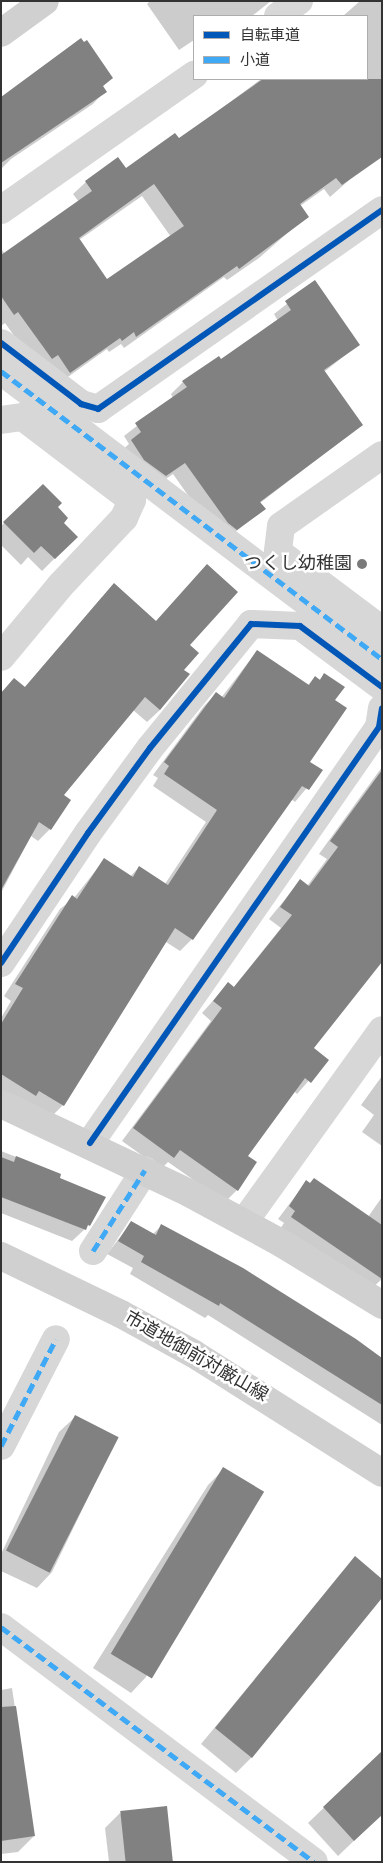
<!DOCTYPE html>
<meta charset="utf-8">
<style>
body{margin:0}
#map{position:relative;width:383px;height:1863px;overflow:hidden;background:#fff;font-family:"Source Sans 3","Noto Sans JP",sans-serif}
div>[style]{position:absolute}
.shadow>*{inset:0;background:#0003}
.building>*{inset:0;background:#818181;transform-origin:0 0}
.street>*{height:28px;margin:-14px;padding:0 14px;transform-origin:14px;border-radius:14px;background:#d7d7d7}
.secondary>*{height:28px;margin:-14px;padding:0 14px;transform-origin:14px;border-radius:14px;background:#d0d0d0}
.quiet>*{height:5px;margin-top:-2.5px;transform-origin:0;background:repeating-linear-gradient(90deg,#3fa9f5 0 10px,transparent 0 15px)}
.cycleway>*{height:6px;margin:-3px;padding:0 3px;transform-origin:3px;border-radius:3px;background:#0057b8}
.dots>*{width:14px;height:14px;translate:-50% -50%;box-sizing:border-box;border:2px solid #fff;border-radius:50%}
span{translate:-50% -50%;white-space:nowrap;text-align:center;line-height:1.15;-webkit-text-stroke:5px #fff;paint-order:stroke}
.poi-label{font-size:18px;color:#333}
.right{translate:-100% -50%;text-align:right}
.street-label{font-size:18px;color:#333}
.frame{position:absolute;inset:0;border:2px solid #333;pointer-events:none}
.legend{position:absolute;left:193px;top:15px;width:175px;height:65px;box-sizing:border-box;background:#fff;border:1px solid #adadad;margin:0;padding:6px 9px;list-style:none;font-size:15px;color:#333}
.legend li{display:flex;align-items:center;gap:10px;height:25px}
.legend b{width:25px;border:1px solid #adadad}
</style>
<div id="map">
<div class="shadow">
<div style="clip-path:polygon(150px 1px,271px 1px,252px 16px,194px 16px,194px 40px,179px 50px,147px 4px)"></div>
<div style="clip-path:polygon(evenodd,360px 1px,382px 1px,382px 151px,330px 197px,324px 189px,300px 206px,307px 216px,259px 258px,227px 280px,224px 277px,124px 348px,121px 344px,109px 352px,107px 349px,58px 384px,39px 371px,5px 323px,1px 326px,1px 249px,5px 254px,79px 202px,73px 194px,86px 182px,126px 169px,179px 140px,261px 79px,367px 79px,367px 16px,343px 16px,360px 1px,142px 196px,171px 237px,107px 280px,79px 240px,142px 196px)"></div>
<div style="clip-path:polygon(111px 78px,102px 87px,105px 91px,93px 104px,11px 159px,1px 169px,1px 98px)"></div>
<div style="clip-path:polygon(315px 282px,358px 345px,324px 372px,362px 425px,260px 503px,264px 509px,224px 541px,216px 535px,173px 474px,153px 488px,119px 453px,129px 444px,124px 436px,173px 398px,171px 394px,183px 382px,221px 361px,278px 321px,274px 314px)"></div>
<div style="clip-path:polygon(43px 485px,62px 523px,76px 537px,42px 571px,28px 557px,21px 565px,1px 545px,1px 526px)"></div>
<div style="clip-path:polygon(102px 597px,155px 622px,188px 645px,182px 670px,160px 710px,147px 722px,133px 710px,62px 795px,50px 829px,38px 841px,31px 836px,1px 893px,1px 693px,14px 679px,24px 688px)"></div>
<div style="clip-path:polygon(257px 651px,307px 686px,315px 677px,319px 680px,324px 675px,334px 701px,308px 762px,321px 771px,295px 802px,291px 799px,192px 939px,180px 951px,166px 942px,63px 1105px,51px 1117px,1px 1094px,1px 1018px,11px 1001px,4px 996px,60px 909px,74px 898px,104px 860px,130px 877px,139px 867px,165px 884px,206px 822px,153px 786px,158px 778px,153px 775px,204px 706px,216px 694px,221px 698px)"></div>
<div style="clip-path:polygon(382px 767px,382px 960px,312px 1048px,327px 1060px,297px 1094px,294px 1091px,247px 1157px,237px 1190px,225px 1202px,168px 1162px,161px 1169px,122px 1141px,211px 1021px,202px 1013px,228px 984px,233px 988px,281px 928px,269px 919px,300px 881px,307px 886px,327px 859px,319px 854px)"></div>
<div style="clip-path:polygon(382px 1076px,382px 1146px,362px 1132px,374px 1115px,361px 1105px)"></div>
<div style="clip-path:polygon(1px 1151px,60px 1174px,58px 1179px,85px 1229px,72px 1241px,1px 1213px)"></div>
<div style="clip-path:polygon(306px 1182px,368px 1217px,382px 1197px,382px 1279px,369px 1291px,280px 1229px,284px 1223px,278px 1219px)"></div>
<div style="clip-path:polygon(131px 1223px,153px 1234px,161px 1226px,382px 1358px,382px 1425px,208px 1315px,205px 1318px,130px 1274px,133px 1268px,107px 1254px)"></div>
<div style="clip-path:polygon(75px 1417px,117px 1438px,52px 1572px,37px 1588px,1px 1571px,1px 1554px,59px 1432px)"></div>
<div style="clip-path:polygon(224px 1469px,146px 1677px,131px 1693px,93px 1668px,208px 1485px)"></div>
<div style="clip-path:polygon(355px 1558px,252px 1757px,236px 1773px,201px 1744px)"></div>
<div style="clip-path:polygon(12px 1688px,34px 1836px,18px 1852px,1px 1854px,1px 1690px)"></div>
<div style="clip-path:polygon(382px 1752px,382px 1814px,338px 1856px,308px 1823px)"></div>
<div style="clip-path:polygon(120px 1813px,172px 1862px,109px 1862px,105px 1828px)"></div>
</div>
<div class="building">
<div style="clip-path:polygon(81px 38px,84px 42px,87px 40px,113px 78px,103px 86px,107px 92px,1px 163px,1px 97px)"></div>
<div style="clip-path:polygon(evenodd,263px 79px,382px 79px,382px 157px,342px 185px,336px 178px,300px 204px,309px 217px,239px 269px,237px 266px,136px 337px,134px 332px,122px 341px,120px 338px,70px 373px,58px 355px,52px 359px,18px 312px,14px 315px,1px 296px,1px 255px,92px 191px,85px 181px,118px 157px,126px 168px,175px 133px,179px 138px,263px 79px,154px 184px,184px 226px,107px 279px,79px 238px,154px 184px)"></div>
<div style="clip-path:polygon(315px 280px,360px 345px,324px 370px,363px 425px,260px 502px,266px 509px,237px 530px,228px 523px,185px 463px,166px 476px,144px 460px,131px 440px,141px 432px,135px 423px,187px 387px,182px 381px,219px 356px,221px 359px,291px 310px,285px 301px)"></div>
<div style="clip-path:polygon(43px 484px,62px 503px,58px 507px,68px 518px,64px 523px,78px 537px,55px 559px,41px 546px,34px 553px,3px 522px)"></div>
<div style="clip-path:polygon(207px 564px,238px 592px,190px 645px,199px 653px,184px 670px,190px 674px,160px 710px,145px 697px,64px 795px,71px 800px,51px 830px,39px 822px,1px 890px,1px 693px,14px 678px,25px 687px,114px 583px,156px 621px)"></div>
<div style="clip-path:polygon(257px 650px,309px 685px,315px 676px,320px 680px,324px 673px,345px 687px,335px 700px,347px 708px,310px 762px,323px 770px,309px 790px,302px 786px,193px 940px,175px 928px,64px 1106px,39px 1091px,36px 1096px,1px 1074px,1px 1024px,23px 988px,15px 984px,72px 895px,77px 899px,104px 858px,133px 877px,139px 866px,168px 885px,217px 810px,164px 774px,169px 766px,164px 762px,216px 692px,224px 698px)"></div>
<div style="clip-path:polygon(382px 770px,382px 962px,314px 1048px,329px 1060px,311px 1083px,305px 1078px,248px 1156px,257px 1162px,238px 1191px,180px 1150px,174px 1158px,133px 1128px,222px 1008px,213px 1001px,228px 982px,234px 987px,292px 915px,280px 907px,300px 879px,309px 886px,338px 847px,330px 841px)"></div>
<div style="clip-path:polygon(16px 1156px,61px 1174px,60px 1178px,106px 1197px,90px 1226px,88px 1225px,86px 1230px,1px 1197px,1px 1157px,14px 1162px)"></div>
<div style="clip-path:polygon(314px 1178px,382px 1225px,382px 1279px,291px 1217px,295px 1211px,289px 1206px,306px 1180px,310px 1183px)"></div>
<div style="clip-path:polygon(131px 1221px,156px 1235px,161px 1224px,243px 1268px,356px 1339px,382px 1358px,382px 1405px,220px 1303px,219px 1306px,141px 1262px,144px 1256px,118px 1241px)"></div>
<div style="left:75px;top:1415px;width:49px;height:152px;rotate:27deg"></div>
<div style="left:223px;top:1467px;width:48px;height:218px;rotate:31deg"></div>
<div style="clip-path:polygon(355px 1556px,382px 1579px,382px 1598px,252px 1758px,215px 1728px)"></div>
<div style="clip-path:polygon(16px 1706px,35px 1836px,1px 1841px,1px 1707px)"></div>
<div style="clip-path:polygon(382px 1751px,382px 1815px,354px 1841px,323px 1807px)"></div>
<div style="left:167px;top:1806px;width:56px;height:47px;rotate:84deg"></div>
</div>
<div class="street">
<div style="left:278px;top:16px;width:26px;rotate:-36deg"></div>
<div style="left:1px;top:210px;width:236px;rotate:-35deg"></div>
<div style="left:1px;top:343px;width:101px;rotate:37.3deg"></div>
<div style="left:81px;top:404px;width:18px;rotate:16deg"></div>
<div style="left:98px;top:409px;width:347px;rotate:-35deg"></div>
<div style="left:1px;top:371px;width:478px;rotate:37.1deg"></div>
<div style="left:1px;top:420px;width:22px;rotate:-8deg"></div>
<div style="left:23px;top:417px;width:137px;rotate:37.3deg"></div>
<div style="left:132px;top:500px;width:20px;rotate:114deg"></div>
<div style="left:124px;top:518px;width:93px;rotate:133.3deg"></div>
<div style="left:60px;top:586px;width:92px;rotate:129.7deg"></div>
<div style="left:382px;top:455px;width:123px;rotate:144.9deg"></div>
<div style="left:281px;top:526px;width:26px;rotate:97deg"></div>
<div style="left:278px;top:552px;width:130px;rotate:36.9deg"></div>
<div style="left:1px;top:963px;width:156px;rotate:-56.2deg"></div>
<div style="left:88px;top:833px;width:105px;rotate:-53.9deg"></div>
<div style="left:150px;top:748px;width:160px;rotate:-50.8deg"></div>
<div style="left:251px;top:624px;width:49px;rotate:2.3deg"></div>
<div style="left:300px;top:626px;width:102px;rotate:36.6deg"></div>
<div style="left:90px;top:1143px;width:507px;rotate:-55.21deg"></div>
<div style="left:379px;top:727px;width:19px;rotate:-81deg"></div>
<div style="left:244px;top:1222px;width:236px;rotate:-54.3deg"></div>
<div style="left:93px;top:1251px;width:96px;rotate:-57.3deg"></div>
<div style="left:1px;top:1446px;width:120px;rotate:-62.8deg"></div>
<div style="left:1px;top:1627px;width:391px;rotate:36.9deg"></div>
</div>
<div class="secondary">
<div style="left:1px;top:33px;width:54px;rotate:-36deg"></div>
<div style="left:1px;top:1104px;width:208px;rotate:25.3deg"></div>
<div style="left:189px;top:1193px;width:105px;rotate:28.5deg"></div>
<div style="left:281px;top:1243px;width:119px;rotate:31.5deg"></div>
<div style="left:1px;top:1256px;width:133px;rotate:25.8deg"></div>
<div style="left:121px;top:1314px;width:83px;rotate:28.7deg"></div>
<div style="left:194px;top:1354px;width:222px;rotate:32.3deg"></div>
</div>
<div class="quiet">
<div style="left:1px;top:371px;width:478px;rotate:37.1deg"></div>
<div style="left:93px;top:1251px;width:96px;rotate:-57.3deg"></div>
<div style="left:1px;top:1446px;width:120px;rotate:-62.8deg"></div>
<div style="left:1px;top:1627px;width:391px;rotate:36.9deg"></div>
</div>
<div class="cycleway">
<div style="left:1px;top:343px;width:101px;rotate:37.3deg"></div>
<div style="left:81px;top:404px;width:18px;rotate:16deg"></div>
<div style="left:98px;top:409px;width:347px;rotate:-35deg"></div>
<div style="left:1px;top:963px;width:156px;rotate:-56.2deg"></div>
<div style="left:88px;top:833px;width:105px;rotate:-53.9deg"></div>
<div style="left:150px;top:748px;width:160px;rotate:-50.8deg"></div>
<div style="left:251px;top:624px;width:49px;rotate:2.3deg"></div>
<div style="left:300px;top:626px;width:102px;rotate:36.6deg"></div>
<div style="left:90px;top:1143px;width:507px;rotate:-55.21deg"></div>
<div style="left:379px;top:727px;width:19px;rotate:-81deg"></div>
</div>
<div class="dots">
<div style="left:362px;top:564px;background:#7a7a7a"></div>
</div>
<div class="poi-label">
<span class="right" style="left:352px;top:564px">つくし幼稚園</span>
</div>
<div class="street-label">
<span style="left:196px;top:1357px;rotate:30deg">市道地御前対厳山線</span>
</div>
<div class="frame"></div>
<ul class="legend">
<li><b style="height:6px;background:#0057b8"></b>自転車道</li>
<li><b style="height:6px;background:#3fa9f5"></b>小道</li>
</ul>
</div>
